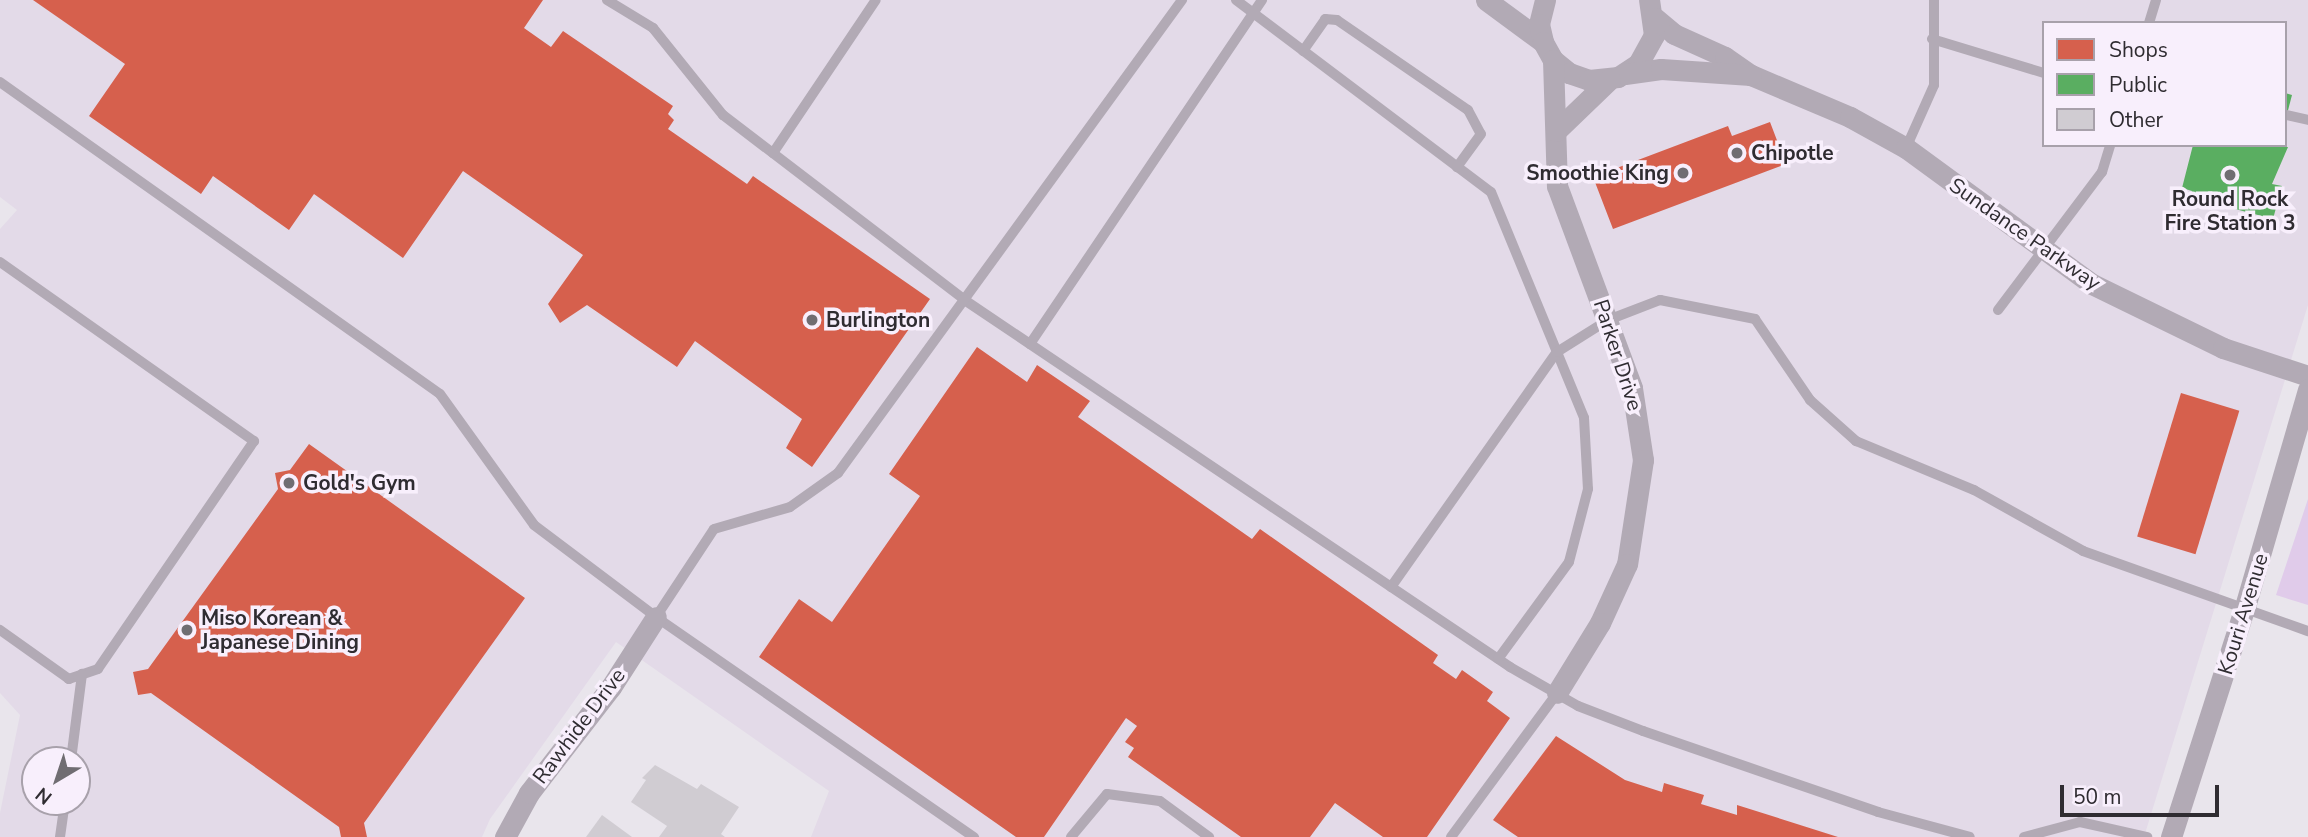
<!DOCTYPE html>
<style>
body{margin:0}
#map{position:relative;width:2308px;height:837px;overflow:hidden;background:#e9e5ec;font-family:"Nunito Sans",sans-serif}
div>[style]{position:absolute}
.built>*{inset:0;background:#e3dae8}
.green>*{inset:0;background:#e0cbea}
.shops>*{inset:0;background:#d6604d;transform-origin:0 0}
.public>*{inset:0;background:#5aae61}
.building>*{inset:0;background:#d0ccd2}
.service>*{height:10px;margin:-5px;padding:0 5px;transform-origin:5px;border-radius:5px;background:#b2aab5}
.minor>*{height:21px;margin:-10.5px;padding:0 10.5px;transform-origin:10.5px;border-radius:10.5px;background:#b2aab5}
.dots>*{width:19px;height:19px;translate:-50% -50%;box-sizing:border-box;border:4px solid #f8effc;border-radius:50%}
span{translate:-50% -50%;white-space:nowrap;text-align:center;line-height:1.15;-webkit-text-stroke:7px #f8effc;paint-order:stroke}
.poi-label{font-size:21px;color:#2f2c31;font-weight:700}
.left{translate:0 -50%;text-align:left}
.right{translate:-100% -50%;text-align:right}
.street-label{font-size:21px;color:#2f2c31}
.legend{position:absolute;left:2042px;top:21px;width:245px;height:126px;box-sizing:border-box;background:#f8effc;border:2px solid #a8a1ab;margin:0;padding:9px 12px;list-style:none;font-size:21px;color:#2f2c31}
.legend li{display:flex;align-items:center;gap:14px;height:35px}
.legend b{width:35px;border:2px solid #a8a1ab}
.north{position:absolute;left:21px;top:746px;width:70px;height:70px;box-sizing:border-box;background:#f8effc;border:2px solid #a8a1ab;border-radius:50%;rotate:219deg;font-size:19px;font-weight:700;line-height:28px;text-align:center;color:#2f2c31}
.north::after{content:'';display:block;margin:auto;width:24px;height:32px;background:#706d72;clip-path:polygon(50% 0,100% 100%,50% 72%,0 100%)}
.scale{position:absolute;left:2060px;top:785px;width:159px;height:32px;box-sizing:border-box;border:4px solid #2f2c31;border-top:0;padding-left:9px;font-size:21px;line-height:24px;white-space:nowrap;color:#2f2c31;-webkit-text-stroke:5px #f8effc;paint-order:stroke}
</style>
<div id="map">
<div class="built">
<div style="clip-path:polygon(evenodd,0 0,2308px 0,2308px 305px,2144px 837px,811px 837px,829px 791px,616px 642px,490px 819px,482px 837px,0 837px,0 813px,20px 715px,0 693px,0 229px,17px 210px,0 197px,0 0,2044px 23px,2285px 23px,2285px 145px,2044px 145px,2044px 23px,0 0,35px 760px,77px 760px,77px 802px,35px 802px,35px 760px)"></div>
</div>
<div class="green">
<div style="clip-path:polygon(2308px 499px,2308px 605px,2276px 595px)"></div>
</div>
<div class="shops">
<div style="clip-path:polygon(33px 0,543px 0,524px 28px,551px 47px,563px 31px,673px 106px,668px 114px,674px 120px,668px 129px,747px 184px,753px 176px,930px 299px,812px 467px,786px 448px,802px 419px,695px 341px,677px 367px,587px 305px,560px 323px,548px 304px,583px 255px,463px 171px,403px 258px,314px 194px,289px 230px,213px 176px,201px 194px,89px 116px,125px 64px)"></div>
<div style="clip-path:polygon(1770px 122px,1786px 164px,1613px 229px,1593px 177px,1728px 126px,1732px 136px)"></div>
<div style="clip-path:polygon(977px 347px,1027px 382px,1037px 365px,1090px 401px,1078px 417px,1252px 539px,1260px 529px,1438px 655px,1433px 663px,1456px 679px,1462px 670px,1493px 692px,1487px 701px,1510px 718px,1427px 837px,1383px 837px,1335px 803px,1310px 837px,1241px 837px,1128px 757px,1134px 748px,1125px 742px,1137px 726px,1126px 718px,1044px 837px,1016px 837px,759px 657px,799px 599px,832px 622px,920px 496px,889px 474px)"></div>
<div style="left:2181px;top:393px;width:61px;height:150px;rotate:17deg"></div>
<div style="clip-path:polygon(309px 444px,525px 598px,364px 823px,367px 837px,341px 837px,339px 827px,151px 693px,138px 695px,133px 672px,148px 669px,278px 489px,275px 473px,290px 470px)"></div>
<div style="clip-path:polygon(1556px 736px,1625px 780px,1662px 792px,1664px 783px,1704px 795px,1701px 804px,1737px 815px,1737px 805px,1838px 837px,1518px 837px,1493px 820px)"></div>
</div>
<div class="public">
<div style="clip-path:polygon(2285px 93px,2292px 95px,2286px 118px,2285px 118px)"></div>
<div style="clip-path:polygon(2193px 145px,2288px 147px,2272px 184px,2282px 186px,2273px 219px,2190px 197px,2192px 191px,2182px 188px)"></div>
</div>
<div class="building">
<div style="clip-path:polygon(655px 765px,697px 789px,701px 784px,739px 807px,721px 834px,725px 837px,659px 837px,667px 826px,631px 802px,646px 780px,642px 778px)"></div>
<div style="clip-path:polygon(602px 815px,632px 837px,586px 837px)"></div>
</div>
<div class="service">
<div style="left:607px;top:0;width:54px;rotate:31.3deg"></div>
<div style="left:653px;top:28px;width:112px;rotate:51.2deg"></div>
<div style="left:723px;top:115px;width:306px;rotate:37.4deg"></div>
<div style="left:966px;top:301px;width:656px;rotate:33.93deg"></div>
<div style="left:1510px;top:667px;width:78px;rotate:29.8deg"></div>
<div style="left:1578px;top:706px;width:70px;rotate:21deg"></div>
<div style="left:1643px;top:731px;width:249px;rotate:19deg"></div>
<div style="left:1878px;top:812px;width:95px;rotate:15.2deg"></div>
<div style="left:1236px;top:0;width:319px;rotate:37deg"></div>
<div style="left:1491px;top:192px;width:244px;rotate:67.6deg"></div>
<div style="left:1584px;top:418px;width:71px;rotate:86.8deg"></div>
<div style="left:1588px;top:489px;width:75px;rotate:104.6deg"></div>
<div style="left:1569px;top:562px;width:120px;rotate:126.2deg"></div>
<div style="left:2149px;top:23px;width:24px;rotate:-73deg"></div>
<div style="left:1932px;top:39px;width:117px;rotate:16.9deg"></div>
<div style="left:1303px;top:51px;width:39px;rotate:-55deg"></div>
<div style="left:1325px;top:19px;width:12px;rotate:5deg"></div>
<div style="left:1337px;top:20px;width:159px;rotate:34.5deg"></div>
<div style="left:1468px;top:110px;width:27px;rotate:62deg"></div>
<div style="left:1481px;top:134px;width:41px;rotate:126deg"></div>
<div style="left:0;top:82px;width:539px;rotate:35.34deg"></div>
<div style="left:440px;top:394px;width:161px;rotate:54.3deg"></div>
<div style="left:534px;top:525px;width:153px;rotate:37deg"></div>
<div style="left:656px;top:617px;width:387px;rotate:34.7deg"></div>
<div style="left:2287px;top:115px;width:22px;rotate:13deg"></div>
<div style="left:1906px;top:148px;width:69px;rotate:-66deg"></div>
<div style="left:1934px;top:85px;width:85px;rotate:-90deg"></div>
<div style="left:773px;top:153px;width:184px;rotate:-56.1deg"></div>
<div style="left:0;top:262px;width:311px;rotate:35.2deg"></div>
<div style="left:254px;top:441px;width:276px;rotate:124.4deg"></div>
<div style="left:98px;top:669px;width:31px;rotate:161deg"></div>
<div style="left:69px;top:679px;width:85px;rotate:-144.6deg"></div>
<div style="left:1998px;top:310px;width:173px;rotate:-53deg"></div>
<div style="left:2102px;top:172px;width:28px;rotate:-73deg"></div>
<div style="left:1030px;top:344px;width:415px;rotate:-56deg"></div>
<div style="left:1391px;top:587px;width:288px;rotate:-54.8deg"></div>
<div style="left:1557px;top:352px;width:60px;rotate:-32.1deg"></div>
<div style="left:1608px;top:320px;width:56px;rotate:-21deg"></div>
<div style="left:1660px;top:300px;width:97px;rotate:11.3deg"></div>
<div style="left:1755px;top:319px;width:98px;rotate:55.8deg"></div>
<div style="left:1810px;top:400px;width:62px;rotate:41.7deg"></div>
<div style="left:1856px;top:441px;width:128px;rotate:22.6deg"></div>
<div style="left:1974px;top:490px;width:125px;rotate:29.2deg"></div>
<div style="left:2083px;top:551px;width:239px;rotate:19.6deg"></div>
<div style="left:656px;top:617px;width:105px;rotate:-56.6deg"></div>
<div style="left:714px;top:529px;width:79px;rotate:-16.1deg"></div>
<div style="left:790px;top:507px;width:59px;rotate:-35.3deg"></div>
<div style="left:838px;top:473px;width:585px;rotate:-53.97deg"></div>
<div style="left:71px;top:760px;width:87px;rotate:-82.7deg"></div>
<div style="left:60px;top:837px;width:35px;rotate:-82deg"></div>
<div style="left:1071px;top:837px;width:56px;rotate:-50.1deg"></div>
<div style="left:1107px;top:794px;width:53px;rotate:7.5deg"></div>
<div style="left:1160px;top:801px;width:61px;rotate:36.3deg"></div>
<div style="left:1451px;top:837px;width:179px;rotate:-53.6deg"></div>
<div style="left:2024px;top:837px;width:58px;rotate:-15deg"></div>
<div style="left:2080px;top:822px;width:69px;rotate:12.6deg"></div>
</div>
<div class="minor">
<div style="left:1486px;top:0;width:71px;rotate:36.4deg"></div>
<div style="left:1545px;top:0;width:25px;rotate:104deg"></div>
<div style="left:1539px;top:24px;width:18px;rotate:77deg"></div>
<div style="left:1543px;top:42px;width:21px;rotate:61deg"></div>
<div style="left:1553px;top:60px;width:21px;rotate:39deg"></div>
<div style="left:1569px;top:73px;width:21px;rotate:19deg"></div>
<div style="left:1589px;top:80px;width:29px;rotate:-6deg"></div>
<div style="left:1618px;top:77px;width:24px;rotate:-33deg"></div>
<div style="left:1638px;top:64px;width:33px;rotate:-61deg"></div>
<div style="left:1654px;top:35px;width:35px;rotate:-98deg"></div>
<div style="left:1655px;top:18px;width:25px;rotate:40deg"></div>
<div style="left:1674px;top:34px;width:56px;rotate:24.3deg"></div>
<div style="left:1725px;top:57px;width:32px;rotate:35deg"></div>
<div style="left:1751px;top:75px;width:108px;rotate:23deg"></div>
<div style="left:1850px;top:117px;width:64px;rotate:29deg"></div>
<div style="left:1906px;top:148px;width:230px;rotate:36.2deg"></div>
<div style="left:2092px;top:284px;width:146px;rotate:26deg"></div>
<div style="left:2223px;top:348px;width:89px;rotate:18.2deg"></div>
<div style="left:1553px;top:60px;width:126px;rotate:88.2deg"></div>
<div style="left:1557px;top:186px;width:215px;rotate:69.6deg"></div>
<div style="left:1632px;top:388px;width:73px;rotate:81.3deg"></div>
<div style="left:1643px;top:460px;width:105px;rotate:98.7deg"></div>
<div style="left:1627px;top:564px;width:65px;rotate:114.6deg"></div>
<div style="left:1600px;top:623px;width:82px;rotate:121.6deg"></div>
<div style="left:1625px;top:74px;width:36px;rotate:-8deg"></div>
<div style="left:1661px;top:69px;width:90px;rotate:3.8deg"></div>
<div style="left:1556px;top:131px;width:75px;rotate:-43.9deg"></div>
<div style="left:505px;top:837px;width:50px;rotate:-61.4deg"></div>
<div style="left:529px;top:793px;width:134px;rotate:-52.3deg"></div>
<div style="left:611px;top:687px;width:83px;rotate:-57.3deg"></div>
<div style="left:2171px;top:837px;width:238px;rotate:-72.2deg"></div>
<div style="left:2244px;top:610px;width:230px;rotate:-73.8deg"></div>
</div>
<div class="dots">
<div style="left:1737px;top:153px;background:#706d72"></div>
<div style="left:1683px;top:173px;background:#706d72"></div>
<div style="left:2230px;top:175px;background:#706d72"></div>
<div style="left:812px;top:320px;background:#706d72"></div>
<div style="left:289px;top:483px;background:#706d72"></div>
<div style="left:187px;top:630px;background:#706d72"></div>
</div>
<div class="poi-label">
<span class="left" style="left:1751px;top:153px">Chipotle</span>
<span class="right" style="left:1669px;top:173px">Smoothie King</span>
<span style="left:2230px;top:211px">Round Rock<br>Fire Station 3</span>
<span class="left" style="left:826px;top:320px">Burlington</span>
<span class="left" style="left:303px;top:483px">Gold's Gym</span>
<span class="left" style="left:201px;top:630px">Miso Korean &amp;<br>Japanese Dining</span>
</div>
<div class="street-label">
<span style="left:2025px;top:234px;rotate:35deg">Sundance Parkway</span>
<span style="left:1618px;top:355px;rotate:72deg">Parker Drive</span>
<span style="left:2243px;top:614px;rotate:-73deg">Kouri Avenue</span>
<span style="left:579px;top:726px;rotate:-53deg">Rawhide Drive</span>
</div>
<ul class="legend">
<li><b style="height:19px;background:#d6604d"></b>Shops</li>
<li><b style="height:19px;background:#5aae61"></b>Public</li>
<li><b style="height:19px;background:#d0ccd2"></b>Other</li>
</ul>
<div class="north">N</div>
<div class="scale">50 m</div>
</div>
